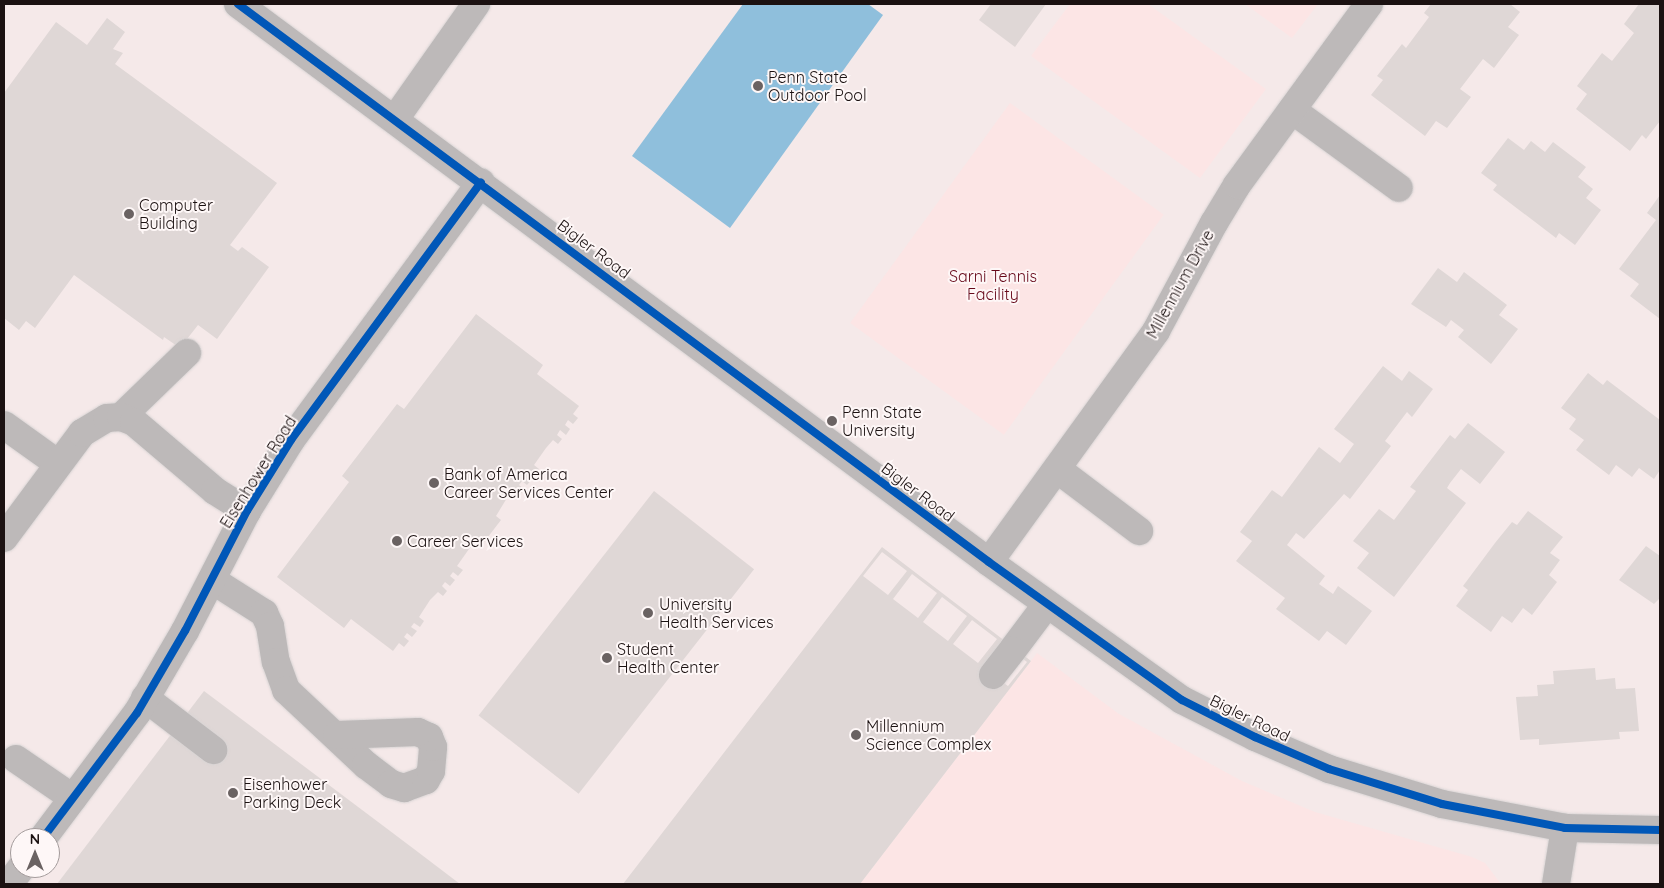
<!DOCTYPE html>
<style>
body{margin:0}
#map{position:relative;width:1664px;height:888px;overflow:hidden;background:#fdf8f8;font-family:Quicksand,sans-serif}
div>[style]{position:absolute}
.built>*{inset:0;background:#f5e9e9}
.green>*{inset:0;background:#fce5e5;transform-origin:0 0}
.water>*{inset:0;background:#8fbfdc}
.building>*{inset:0;background:#dfd7d6;transform-origin:0 0}
.roads{filter:drop-shadow(0 0 1px #d8d4d4) drop-shadow(0 0 1px #d8d4d4)}
.minor>*{height:28px;margin:-14px;padding:0 14px;transform-origin:14px;border-radius:14px;background:#bdb9b9}
.cycleway>*{height:8px;margin:-4px;padding:0 4px;transform-origin:4px;border-radius:4px;background:#0057b8}
.dots>*{width:14px;height:14px;translate:-50% -50%;box-sizing:border-box;border:2px solid #fef7f7;border-radius:50%}
span{translate:-50% -50%;white-space:nowrap;text-align:center;line-height:1.15;-webkit-text-stroke:4px #fef7f7;paint-order:stroke}
.poi-label{font-size:16px;color:#1b1111}
.left{translate:0 -50%;text-align:left}
.street-label{font-size:16px;color:#1b1111}
.park-label{font-size:16px;color:#680a1b}
.frame{position:absolute;inset:0;border:5px solid #1b1111;pointer-events:none}
.north{position:absolute;left:10px;top:828px;width:50px;height:50px;box-sizing:border-box;background:#fef7f7;border:1px solid #a39b9b;border-radius:50%;rotate:0deg;font-size:14px;font-weight:700;line-height:20px;text-align:center;color:#1b1111}
.north::after{content:'';display:block;margin:auto;width:18px;height:22px;background:#6a6262;clip-path:polygon(50% 0,100% 100%,50% 72%,0 100%)}
</style>
<div id="map">
<div class="built">
<div style="clip-path:polygon(evenodd,4px 4px,1660px 4px,1660px 884px,4px 884px,4px 4px,20px 838px,50px 838px,50px 868px,20px 868px,20px 838px)"></div>
</div>
<div class="green">
<div style="clip-path:polygon(1070px 4px,1148px 4px,1266px 89px,1200px 178px,1031px 56px)"></div>
<div style="clip-path:polygon(1245px 4px,1318px 4px,1292px 38px)"></div>
<div style="left:1010px;top:103px;width:190px;height:272px;rotate:36deg"></div>
<div style="clip-path:polygon(1037px 653px,1119px 714px,1242px 781px,1315px 812px,1472px 857px,1485px 863px,1501px 884px,860px 884px)"></div>
</div>
<div class="water">
<div style="clip-path:polygon(743px 4px,868px 4px,883px 15px,730px 228px,632px 156px)"></div>
</div>
<div class="building">
<div style="clip-path:polygon(991px 4px,1046px 4px,1015px 47px,979px 20px)"></div>
<div style="clip-path:polygon(1431px 4px,1510px 4px,1520px 12px,1508px 27px,1519px 35px,1494px 68px,1483px 59px,1460px 89px,1471px 97px,1447px 128px,1436px 121px,1425px 136px,1371px 95px,1383px 80px,1377px 76px,1402px 44px,1406px 48px,1429px 17px,1424px 13px)"></div>
<div style="clip-path:polygon(1639px 4px,1660px 4px,1660px 121px,1646px 139px,1642px 135px,1630px 151px,1576px 109px,1587px 94px,1577px 86px,1602px 53px,1612px 61px,1634px 33px,1624px 24px)"></div>
<div style="clip-path:polygon(107px 18px,125px 32px,113px 49px,123px 53px,115px 64px,277px 183px,230px 245px,238px 251px,242px 247px,269px 267px,217px 339px,198px 325px,180px 348px,164px 337px,163px 340px,74px 275px,35px 328px,26px 321px,19px 330px,4px 318px,4px 93px,56px 22px,87px 45px)"></div>
<div style="clip-path:polygon(1508px 138px,1524px 150px,1531px 141px,1545px 152px,1553px 142px,1586px 167px,1578px 177px,1593px 189px,1586px 198px,1601px 210px,1575px 245px,1559px 233px,1556px 238px,1493px 190px,1497px 185px,1481px 173px)"></div>
<div style="clip-path:polygon(1660px 195px,1660px 319px,1630px 296px,1639px 284px,1619px 269px,1656px 220px,1647px 213px)"></div>
<div style="clip-path:polygon(1438px 268px,1457px 282px,1464px 272px,1507px 305px,1499px 315px,1518px 329px,1491px 364px,1458px 337px,1464px 330px,1451px 320px,1446px 327px,1411px 304px)"></div>
<div style="clip-path:polygon(476px 314px,543px 365px,537px 374px,579px 406px,573px 414px,578px 418px,573px 424px,568px 420px,565px 425px,570px 429px,566px 435px,560px 430px,557px 435px,562px 439px,558px 444px,553px 440px,546px 448px,534px 465px,539px 469px,535px 475px,530px 471px,527px 475px,532px 479px,527px 485px,522px 481px,519px 485px,524px 489px,520px 495px,514px 491px,507px 498px,496px 516px,501px 520px,481px 546px,476px 542px,469px 549px,457px 566px,463px 570px,458px 576px,453px 572px,450px 576px,455px 580px,450px 586px,445px 582px,442px 586px,447px 591px,443px 596px,438px 592px,430px 600px,419px 617px,424px 621px,420px 627px,414px 623px,411px 627px,417px 631px,412px 637px,407px 633px,404px 637px,409px 641px,404px 647px,399px 643px,393px 651px,351px 619px,344px 628px,277px 577px,349px 482px,342px 476px,397px 404px,404px 409px)"></div>
<div style="clip-path:polygon(1383px 366px,1402px 381px,1409px 371px,1433px 389px,1412px 417px,1407px 412px,1385px 441px,1391px 446px,1350px 499px,1344px 494px,1304px 539px,1296px 533px,1287px 545px,1325px 576px,1319px 584px,1333px 594px,1338px 586px,1372px 611px,1346px 645px,1327px 631px,1319px 641px,1276px 609px,1285px 598px,1236px 561px,1252px 541px,1240px 532px,1272px 490px,1282px 497px,1319px 447px,1340px 463px,1354px 444px,1334px 429px)"></div>
<div style="clip-path:polygon(1588px 373px,1603px 385px,1607px 380px,1660px 420px,1660px 470px,1654px 479px,1639px 468px,1632px 477px,1616px 465px,1609px 475px,1576px 450px,1584px 440px,1569px 429px,1576px 419px,1561px 408px)"></div>
<div style="clip-path:polygon(1468px 423px,1505px 452px,1480px 484px,1461px 469px,1450px 483px,1447px 488px,1466px 503px,1394px 597px,1357px 568px,1369px 553px,1353px 541px,1379px 509px,1394px 520px,1416px 491px,1410px 487px,1450px 435px,1455px 439px)"></div>
<div style="left:654px;top:491px;width:127px;height:285px;rotate:38deg"></div>
<div style="clip-path:polygon(1528px 511px,1563px 537px,1550px 553px,1560px 560px,1549px 575px,1557px 582px,1532px 615px,1523px 608px,1512px 623px,1502px 616px,1491px 632px,1456px 606px,1468px 590px,1463px 586px,1495px 543px,1512px 522px,1517px 525px)"></div>
<div style="clip-path:polygon(1646px 546px,1660px 556px,1660px 598px,1654px 604px,1619px 580px)"></div>
<div style="clip-path:polygon(evenodd,882px 547px,1031px 661px,860px 884px,623px 884px,882px 547px,882px 552px,907px 571px,888px 595px,863px 576px,882px 552px,882px 547px,912px 574px,937px 593px,918px 618px,893px 599px,912px 574px,882px 547px,942px 597px,967px 616px,948px 641px,923px 622px,942px 597px,882px 547px,972px 620px,997px 639px,978px 663px,953px 644px,972px 620px,882px 547px,1002px 643px,1027px 662px,1008px 686px,983px 667px,1002px 643px)"></div>
<div style="clip-path:polygon(1595px 668px,1596px 680px,1615px 678px,1616px 689px,1635px 688px,1639px 731px,1619px 732px,1620px 739px,1539px 745px,1539px 739px,1520px 740px,1516px 697px,1538px 696px,1537px 685px,1554px 684px,1553px 671px)"></div>
<div style="clip-path:polygon(204px 691px,414px 849px,460px 884px,57px 884px)"></div>
</div>
<div class="roads">
<div class="minor">
<div style="left:238px;top:4px;width:936px;rotate:36.61deg"></div>
<div style="left:989px;top:562px;width:237px;rotate:35.6deg"></div>
<div style="left:1182px;top:700px;width:82px;rotate:26.9deg"></div>
<div style="left:1255px;top:737px;width:81px;rotate:23.4deg"></div>
<div style="left:1329px;top:769px;width:118px;rotate:17.2deg"></div>
<div style="left:1442px;top:804px;width:125px;rotate:11deg"></div>
<div style="left:1565px;top:828px;width:95px;rotate:1.2deg"></div>
<div style="left:1292px;top:110px;width:132px;rotate:36.1deg"></div>
<div style="left:395px;top:119px;width:141px;rotate:-54.8deg"></div>
<div style="left:121px;top:417px;width:92px;rotate:-44.1deg"></div>
<div style="left:4px;top:425px;width:65px;rotate:35.6deg"></div>
<div style="left:1057px;top:469px;width:103px;rotate:37.1deg"></div>
<div style="left:4px;top:538px;width:131px;rotate:-53.4deg"></div>
<div style="left:82px;top:433px;width:29px;rotate:-31deg"></div>
<div style="left:107px;top:418px;width:14px;rotate:-4deg"></div>
<div style="left:121px;top:417px;width:14px;rotate:21deg"></div>
<div style="left:134px;top:422px;width:106px;rotate:40.4deg"></div>
<div style="left:215px;top:491px;width:38px;rotate:32deg"></div>
<div style="left:989px;top:562px;width:285px;rotate:-54.1deg"></div>
<div style="left:1156px;top:331px;width:123px;rotate:-61.8deg"></div>
<div style="left:1214px;top:223px;width:44px;rotate:-58.8deg"></div>
<div style="left:1237px;top:185px;width:224px;rotate:-53.9deg"></div>
<div style="left:212px;top:580px;width:62px;rotate:32.4deg"></div>
<div style="left:264px;top:613px;width:14px;rotate:65deg"></div>
<div style="left:270px;top:626px;width:36px;rotate:81deg"></div>
<div style="left:276px;top:662px;width:30px;rotate:70deg"></div>
<div style="left:286px;top:690px;width:110px;rotate:43.2deg"></div>
<div style="left:366px;top:765px;width:31px;rotate:37deg"></div>
<div style="left:391px;top:784px;width:14px;rotate:17deg"></div>
<div style="left:404px;top:788px;width:23px;rotate:-20deg"></div>
<div style="left:426px;top:780px;width:10px;rotate:-61deg"></div>
<div style="left:431px;top:771px;width:24px;rotate:-85deg"></div>
<div style="left:433px;top:747px;width:11px;rotate:-112deg"></div>
<div style="left:429px;top:737px;width:12px;rotate:-156deg"></div>
<div style="left:418px;top:732px;width:81px;rotate:177.9deg"></div>
<div style="left:1014px;top:648px;width:55px;rotate:-53.1deg"></div>
<div style="left:993px;top:675px;width:31px;rotate:-52deg"></div>
<div style="left:145px;top:698px;width:86px;rotate:37.4deg"></div>
<div style="left:16px;top:759px;width:69px;rotate:34.4deg"></div>
<div style="left:43px;top:838px;width:156px;rotate:-53.1deg"></div>
<div style="left:137px;top:713px;width:95px;rotate:-59.7deg"></div>
<div style="left:185px;top:631px;width:135px;rotate:-62.7deg"></div>
<div style="left:247px;top:511px;width:84px;rotate:-58.2deg"></div>
<div style="left:291px;top:440px;width:320px;rotate:-53.6deg"></div>
<div style="left:9px;top:884px;width:20px;rotate:-53deg"></div>
<div style="left:1556px;top:884px;width:57px;rotate:-80.9deg"></div>
</div>
</div>
<div class="cycleway">
<div style="left:238px;top:4px;width:936px;rotate:36.61deg"></div>
<div style="left:989px;top:562px;width:237px;rotate:35.6deg"></div>
<div style="left:1182px;top:700px;width:82px;rotate:26.9deg"></div>
<div style="left:1255px;top:737px;width:81px;rotate:23.4deg"></div>
<div style="left:1329px;top:769px;width:118px;rotate:17.2deg"></div>
<div style="left:1442px;top:804px;width:125px;rotate:11deg"></div>
<div style="left:1565px;top:828px;width:95px;rotate:1.2deg"></div>
<div style="left:43px;top:838px;width:156px;rotate:-53.1deg"></div>
<div style="left:137px;top:713px;width:95px;rotate:-59.7deg"></div>
<div style="left:185px;top:631px;width:135px;rotate:-62.7deg"></div>
<div style="left:247px;top:511px;width:84px;rotate:-58.2deg"></div>
<div style="left:291px;top:440px;width:320px;rotate:-53.6deg"></div>
</div>
<div class="dots">
<div style="left:758px;top:86px;background:#6a6262"></div>
<div style="left:129px;top:214px;background:#6a6262"></div>
<div style="left:832px;top:421px;background:#6a6262"></div>
<div style="left:434px;top:483px;background:#6a6262"></div>
<div style="left:397px;top:541px;background:#6a6262"></div>
<div style="left:648px;top:613px;background:#6a6262"></div>
<div style="left:607px;top:658px;background:#6a6262"></div>
<div style="left:856px;top:735px;background:#6a6262"></div>
<div style="left:233px;top:793px;background:#6a6262"></div>
</div>
<div class="poi-label">
<span class="left" style="left:768px;top:86px">Penn State<br>Outdoor Pool</span>
<span class="left" style="left:139px;top:214px">Computer<br>Building</span>
<span class="left" style="left:842px;top:421px">Penn State<br>University</span>
<span class="left" style="left:444px;top:483px">Bank of America<br>Career Services Center</span>
<span class="left" style="left:407px;top:541px">Career Services</span>
<span class="left" style="left:659px;top:613px">University<br>Health Services</span>
<span class="left" style="left:617px;top:658px">Student<br>Health Center</span>
<span class="left" style="left:866px;top:735px">Millennium<br>Science Complex</span>
<span class="left" style="left:243px;top:793px">Eisenhower<br>Parking Deck</span>
</div>
<div class="street-label">
<span style="left:594px;top:249px;rotate:37deg">Bigler Road</span>
<span style="left:1180px;top:284px;rotate:-61deg">Millennium Drive</span>
<span style="left:258px;top:472px;rotate:-58deg">Eisenhower Road</span>
<span style="left:918px;top:492px;rotate:37deg">Bigler Road</span>
<span style="left:1250px;top:718px;rotate:26deg">Bigler Road</span>
</div>
<div class="park-label">
<span style="left:993px;top:285px">Sarni Tennis<br>Facility</span>
</div>
<div class="frame"></div>
<div class="north">N</div>
</div>
